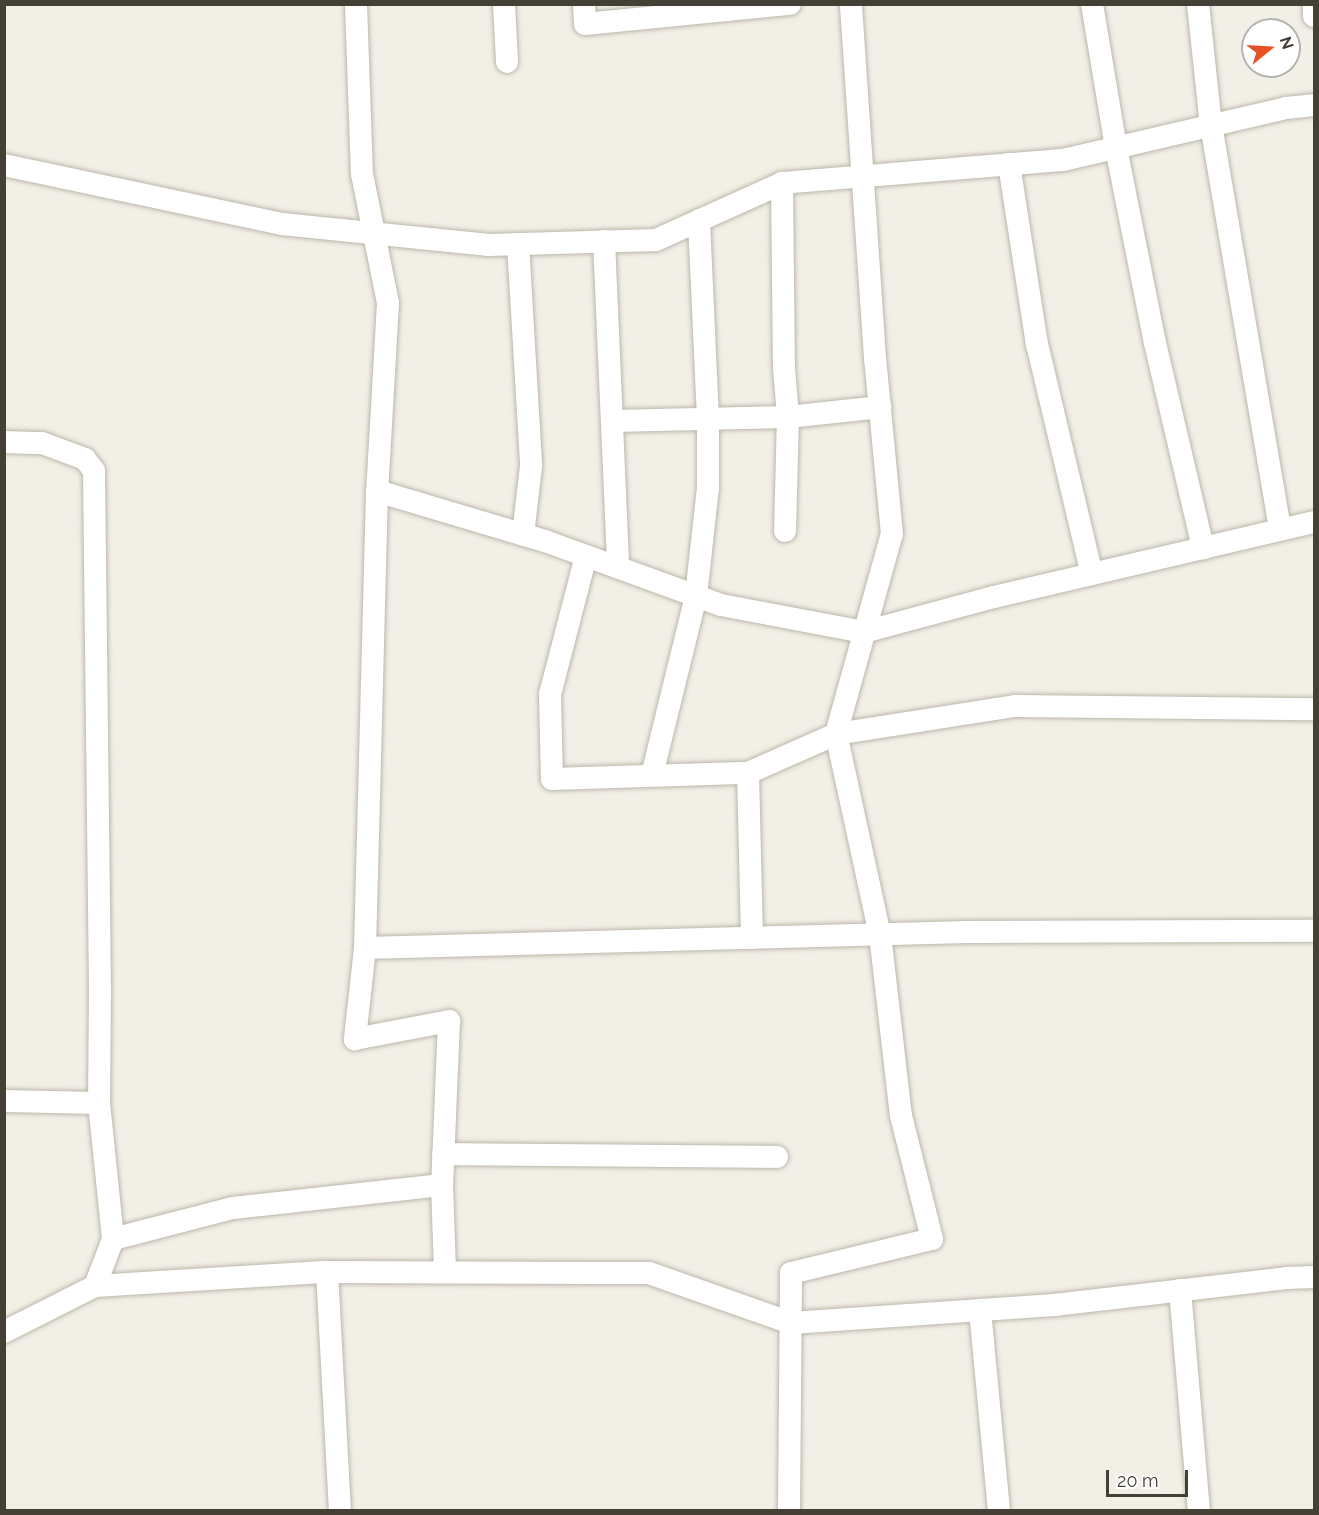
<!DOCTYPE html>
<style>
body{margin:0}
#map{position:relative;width:1319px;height:1515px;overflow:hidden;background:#f2efe7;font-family:Raleway,sans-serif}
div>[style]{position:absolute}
.roads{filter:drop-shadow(0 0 2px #bcb7aa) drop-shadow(0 0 2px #bcb7aa)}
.street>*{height:22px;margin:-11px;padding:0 11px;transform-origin:11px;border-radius:11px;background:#fff}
span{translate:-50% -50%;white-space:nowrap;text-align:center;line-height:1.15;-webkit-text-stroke:4.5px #fff;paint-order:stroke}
.frame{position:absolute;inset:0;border:6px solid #444036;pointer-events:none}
.north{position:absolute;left:1241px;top:18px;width:60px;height:60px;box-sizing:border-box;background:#fff;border:2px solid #b4b3af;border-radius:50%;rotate:72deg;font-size:16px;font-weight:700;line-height:24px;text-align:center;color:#444036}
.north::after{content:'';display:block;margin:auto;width:21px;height:27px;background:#e75128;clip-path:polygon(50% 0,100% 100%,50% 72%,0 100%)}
.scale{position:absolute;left:1106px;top:1470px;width:82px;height:27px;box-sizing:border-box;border:3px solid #444036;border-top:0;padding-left:8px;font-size:18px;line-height:21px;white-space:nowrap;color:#444036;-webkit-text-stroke:4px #fff;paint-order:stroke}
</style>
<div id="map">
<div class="roads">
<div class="street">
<div style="left:356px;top:4px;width:170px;rotate:88deg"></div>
<div style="left:362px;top:174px;width:132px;rotate:78.6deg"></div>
<div style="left:388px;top:303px;width:188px;rotate:93.3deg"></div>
<div style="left:377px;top:491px;width:457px;rotate:91.5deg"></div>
<div style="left:365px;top:948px;width:92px;rotate:96.3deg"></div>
<div style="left:355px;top:1039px;width:96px;rotate:-10.8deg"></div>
<div style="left:449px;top:1021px;width:164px;rotate:92.4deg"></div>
<div style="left:442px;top:1185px;width:87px;rotate:88deg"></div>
<div style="left:504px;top:4px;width:58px;rotate:87deg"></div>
<div style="left:584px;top:4px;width:20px;rotate:87deg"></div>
<div style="left:585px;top:24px;width:206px;rotate:-5.6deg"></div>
<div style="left:1092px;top:4px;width:146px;rotate:80.5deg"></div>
<div style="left:1116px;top:148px;width:199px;rotate:78.7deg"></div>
<div style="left:1155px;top:343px;width:211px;rotate:76.8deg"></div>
<div style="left:1198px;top:4px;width:122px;rotate:83.9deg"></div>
<div style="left:1211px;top:125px;width:410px;rotate:80.3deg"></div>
<div style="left:1314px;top:4px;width:12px;rotate:90deg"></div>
<div style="left:1009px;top:164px;width:182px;rotate:81.2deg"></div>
<div style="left:1037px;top:344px;width:236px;rotate:76.6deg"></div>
<div style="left:4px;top:165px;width:284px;rotate:12deg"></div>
<div style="left:282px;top:224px;width:208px;rotate:5.8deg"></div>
<div style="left:489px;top:245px;width:167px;rotate:-1.7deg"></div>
<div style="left:656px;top:240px;width:138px;rotate:-24.3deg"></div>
<div style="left:782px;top:183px;width:282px;rotate:-4.7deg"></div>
<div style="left:1063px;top:160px;width:229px;rotate:-13.1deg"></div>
<div style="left:1286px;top:108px;width:28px;rotate:-6deg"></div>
<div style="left:782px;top:183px;width:185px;rotate:89.4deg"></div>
<div style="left:784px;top:368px;width:49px;rotate:85.3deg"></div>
<div style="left:788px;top:417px;width:114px;rotate:91.5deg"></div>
<div style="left:604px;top:241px;width:327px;rotate:87.5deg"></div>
<div style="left:518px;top:244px;width:222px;rotate:86.6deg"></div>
<div style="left:531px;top:466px;width:69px;rotate:96.6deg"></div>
<div style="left:612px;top:421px;width:176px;rotate:-1.3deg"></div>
<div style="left:788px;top:417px;width:93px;rotate:-6.2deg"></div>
<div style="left:4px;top:442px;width:38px;rotate:2deg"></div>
<div style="left:42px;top:443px;width:46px;rotate:20.4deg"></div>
<div style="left:85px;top:459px;width:15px;rotate:53deg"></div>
<div style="left:94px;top:471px;width:520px;rotate:89.34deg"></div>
<div style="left:100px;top:991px;width:112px;rotate:90.5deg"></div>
<div style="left:99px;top:1103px;width:137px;rotate:84.1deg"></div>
<div style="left:113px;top:1239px;width:124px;rotate:-14.5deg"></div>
<div style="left:233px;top:1208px;width:210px;rotate:-6.3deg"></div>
<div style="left:377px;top:491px;width:175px;rotate:16.6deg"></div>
<div style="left:545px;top:541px;width:187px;rotate:20deg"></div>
<div style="left:721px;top:605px;width:146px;rotate:10.7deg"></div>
<div style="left:864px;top:632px;width:135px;rotate:-15.1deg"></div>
<div style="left:994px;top:597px;width:329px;rotate:-13.2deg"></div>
<div style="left:586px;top:556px;width:143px;rotate:104.6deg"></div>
<div style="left:550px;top:694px;width:85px;rotate:88.7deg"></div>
<div style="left:552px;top:779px;width:196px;rotate:-1.8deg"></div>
<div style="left:748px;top:773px;width:96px;rotate:-23.9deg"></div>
<div style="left:836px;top:734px;width:181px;rotate:-8.9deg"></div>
<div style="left:1015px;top:706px;width:299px;rotate:0.6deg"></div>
<div style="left:748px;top:773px;width:165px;rotate:88.6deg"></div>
<div style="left:652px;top:775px;width:184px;rotate:-76.2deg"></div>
<div style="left:696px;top:596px;width:109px;rotate:-83.7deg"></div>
<div style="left:708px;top:488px;width:69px;rotate:-90deg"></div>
<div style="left:708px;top:419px;width:199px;rotate:-92.6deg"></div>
<div style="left:365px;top:948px;width:603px;rotate:-1.52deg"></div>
<div style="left:968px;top:932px;width:346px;rotate:-0.2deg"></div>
<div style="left:4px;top:1101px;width:95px;rotate:1.2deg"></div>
<div style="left:443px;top:1154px;width:334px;rotate:0.5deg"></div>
<div style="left:327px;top:1272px;width:238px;rotate:86.9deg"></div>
<div style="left:95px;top:1286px;width:50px;rotate:-69deg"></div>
<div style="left:1180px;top:1290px;width:221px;rotate:85.1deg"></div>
<div style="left:980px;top:1310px;width:201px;rotate:84.6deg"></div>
<div style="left:4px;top:1332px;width:102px;rotate:-26.8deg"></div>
<div style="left:95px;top:1286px;width:232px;rotate:-3.5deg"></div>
<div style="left:327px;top:1272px;width:322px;rotate:0.2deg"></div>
<div style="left:649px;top:1273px;width:151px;rotate:19.4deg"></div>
<div style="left:791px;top:1323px;width:264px;rotate:-3.9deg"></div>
<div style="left:1054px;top:1305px;width:234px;rotate:-6.6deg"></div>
<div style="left:1286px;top:1278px;width:28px;rotate:-2deg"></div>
<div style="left:789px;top:1510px;width:237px;rotate:-89.5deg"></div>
<div style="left:791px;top:1273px;width:145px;rotate:-13.6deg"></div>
<div style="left:932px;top:1239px;width:127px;rotate:-104.1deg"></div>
<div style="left:901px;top:1116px;width:182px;rotate:-96.6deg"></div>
<div style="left:880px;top:935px;width:206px;rotate:-102.3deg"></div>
<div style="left:836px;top:734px;width:208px;rotate:-74.4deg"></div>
<div style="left:892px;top:534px;width:177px;rotate:-95.5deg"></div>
<div style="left:875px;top:358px;width:355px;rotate:-93.9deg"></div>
</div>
</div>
<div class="frame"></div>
<div class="north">N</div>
<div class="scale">20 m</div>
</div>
